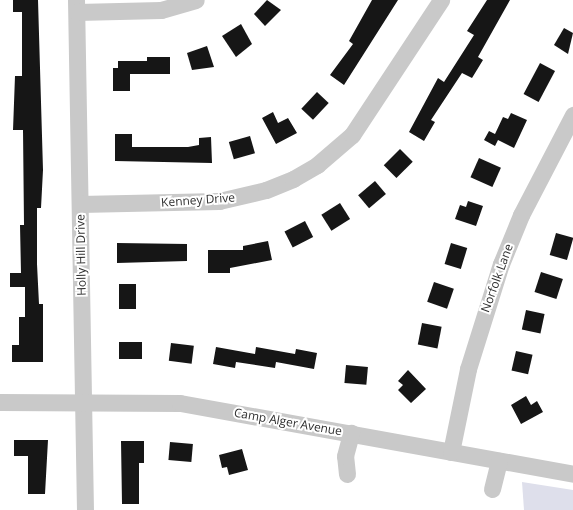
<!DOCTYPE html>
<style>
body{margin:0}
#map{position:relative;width:573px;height:510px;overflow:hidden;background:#fff;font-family:"Open Sans",sans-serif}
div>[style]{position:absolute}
.green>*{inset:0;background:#dedfeb}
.building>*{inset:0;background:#161616;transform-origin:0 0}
.minor>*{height:17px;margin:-8.5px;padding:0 8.5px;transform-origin:8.5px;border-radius:8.5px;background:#c9c9c9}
span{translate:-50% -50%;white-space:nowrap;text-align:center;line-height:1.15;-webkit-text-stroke:4px #fff;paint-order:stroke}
.street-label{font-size:12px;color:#2f2f2f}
</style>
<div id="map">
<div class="green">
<div style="clip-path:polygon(522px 482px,573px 490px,573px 510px,524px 510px)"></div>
</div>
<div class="building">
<div style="clip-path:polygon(13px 0,38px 0,43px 170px,41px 208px,37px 208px,37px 264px,39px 304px,43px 304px,43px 362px,12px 362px,12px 345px,19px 345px,19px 317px,25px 317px,25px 287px,10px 287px,10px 273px,21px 273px,20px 225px,24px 225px,23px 130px,13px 130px,15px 76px,22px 76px,22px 12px,13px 12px)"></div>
<div style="clip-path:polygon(267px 0,281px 10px,265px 26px,254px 14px)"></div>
<div style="clip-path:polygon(372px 0,398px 0,344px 85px,330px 75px,353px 44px,349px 41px)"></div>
<div style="clip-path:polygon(487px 0,510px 0,478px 57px,483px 60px,472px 78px,462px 73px,431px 120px,435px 122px,424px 141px,409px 132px,438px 78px,444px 82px,474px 35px,467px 31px)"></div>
<div style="clip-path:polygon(241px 24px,252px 44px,236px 57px,222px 36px)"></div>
<div style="clip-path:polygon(564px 28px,573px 33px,568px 54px,554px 45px)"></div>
<div style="clip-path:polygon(207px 46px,214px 67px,192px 70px,187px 53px)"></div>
<div style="clip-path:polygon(147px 57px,170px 57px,170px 74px,130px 74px,130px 91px,113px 91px,113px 68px,118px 68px,118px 61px,147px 61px)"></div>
<div style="left:540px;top:63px;width:17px;height:35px;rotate:28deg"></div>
<div style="left:317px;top:92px;width:16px;height:23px;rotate:43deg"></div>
<div style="clip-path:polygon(273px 112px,278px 123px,288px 118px,297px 133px,276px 144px,262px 118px)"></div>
<div style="clip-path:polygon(511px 113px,527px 120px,514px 148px,498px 140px,495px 146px,484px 140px,489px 131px,495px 134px,503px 117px,508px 119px)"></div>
<div style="clip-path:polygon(115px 134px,132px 134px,132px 147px,188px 147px,199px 145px,199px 138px,211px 137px,212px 163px,115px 161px)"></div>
<div style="left:250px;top:136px;width:18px;height:22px;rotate:74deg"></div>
<div style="left:400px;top:149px;width:18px;height:23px;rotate:45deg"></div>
<div style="left:479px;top:158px;width:24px;height:21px;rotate:24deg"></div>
<div style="left:375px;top:181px;width:17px;height:22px;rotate:50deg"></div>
<div style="clip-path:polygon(468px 201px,483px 206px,476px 226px,455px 219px,460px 205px,466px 207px)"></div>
<div style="left:340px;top:203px;width:19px;height:22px;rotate:58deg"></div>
<div style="left:305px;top:221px;width:18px;height:23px;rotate:63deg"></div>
<div style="left:556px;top:233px;width:18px;height:23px;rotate:16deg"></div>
<div style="clip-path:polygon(268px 241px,272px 260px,230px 268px,230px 273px,208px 273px,208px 250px,243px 250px,243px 246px)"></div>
<div style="clip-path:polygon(117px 243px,187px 244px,187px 261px,117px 263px)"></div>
<div style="left:451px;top:243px;width:17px;height:22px;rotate:17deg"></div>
<div style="left:541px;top:272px;width:23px;height:21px;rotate:18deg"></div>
<div style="left:434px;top:282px;width:21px;height:21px;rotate:19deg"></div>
<div style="left:119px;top:284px;width:17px;height:25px"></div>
<div style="left:526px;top:310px;width:19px;height:20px;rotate:12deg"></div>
<div style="left:422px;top:323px;width:20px;height:22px;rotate:11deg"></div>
<div style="left:119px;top:342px;width:23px;height:17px"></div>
<div style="left:171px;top:343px;width:23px;height:18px;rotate:7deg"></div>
<div style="clip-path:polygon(216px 347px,255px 354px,256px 347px,295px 354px,296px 349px,317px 353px,314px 369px,276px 362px,275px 368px,236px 362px,235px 368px,213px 364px)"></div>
<div style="left:516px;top:351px;width:17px;height:20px;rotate:13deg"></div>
<div style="left:346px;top:365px;width:22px;height:18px;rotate:5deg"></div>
<div style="clip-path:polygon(408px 370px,426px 389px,411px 403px,398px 390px,403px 385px,398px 381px)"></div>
<div style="clip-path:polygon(526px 396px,531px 405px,537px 401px,543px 412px,521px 424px,511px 405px)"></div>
<div style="clip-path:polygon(14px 440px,48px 440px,45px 494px,28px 494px,28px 456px,14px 456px)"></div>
<div style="clip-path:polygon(121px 441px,144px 441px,144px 463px,139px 463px,139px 504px,122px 504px)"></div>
<div style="left:170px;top:442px;width:23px;height:18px;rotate:5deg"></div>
<div style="clip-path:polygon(242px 449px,248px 470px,229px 475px,227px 467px,222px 468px,219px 455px)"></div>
</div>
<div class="minor">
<div style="left:76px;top:0;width:510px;rotate:88.99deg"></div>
<div style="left:77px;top:12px;width:84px;rotate:-1.4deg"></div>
<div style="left:161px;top:10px;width:36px;rotate:-16deg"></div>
<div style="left:80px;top:204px;width:139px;rotate:-1.2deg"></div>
<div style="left:219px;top:201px;width:48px;rotate:-13.2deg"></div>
<div style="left:266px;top:190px;width:29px;rotate:-22deg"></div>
<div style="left:293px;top:179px;width:28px;rotate:-30deg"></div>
<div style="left:317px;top:165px;width:46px;rotate:-40.6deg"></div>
<div style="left:352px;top:135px;width:162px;rotate:-56.6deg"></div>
<div style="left:0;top:402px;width:180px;rotate:0.3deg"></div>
<div style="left:180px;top:403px;width:399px;rotate:10.2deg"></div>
<div style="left:451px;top:452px;width:85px;rotate:-78.4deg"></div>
<div style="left:468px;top:369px;width:110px;rotate:-72.6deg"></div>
<div style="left:501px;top:264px;width:53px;rotate:-67.8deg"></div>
<div style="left:521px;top:215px;width:113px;rotate:-62.5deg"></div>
<div style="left:347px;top:474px;width:18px;rotate:-96deg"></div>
<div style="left:345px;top:456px;width:24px;rotate:-75deg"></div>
<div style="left:492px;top:489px;width:29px;rotate:-76deg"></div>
</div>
<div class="street-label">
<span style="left:198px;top:200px;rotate:-4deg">Kenney Drive</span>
<span style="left:81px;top:255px;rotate:-91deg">Holly Hill Drive</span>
<span style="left:497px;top:278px;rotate:-70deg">Norfolk Lane</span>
<span style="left:288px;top:422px;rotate:10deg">Camp Alger Avenue</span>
</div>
</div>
